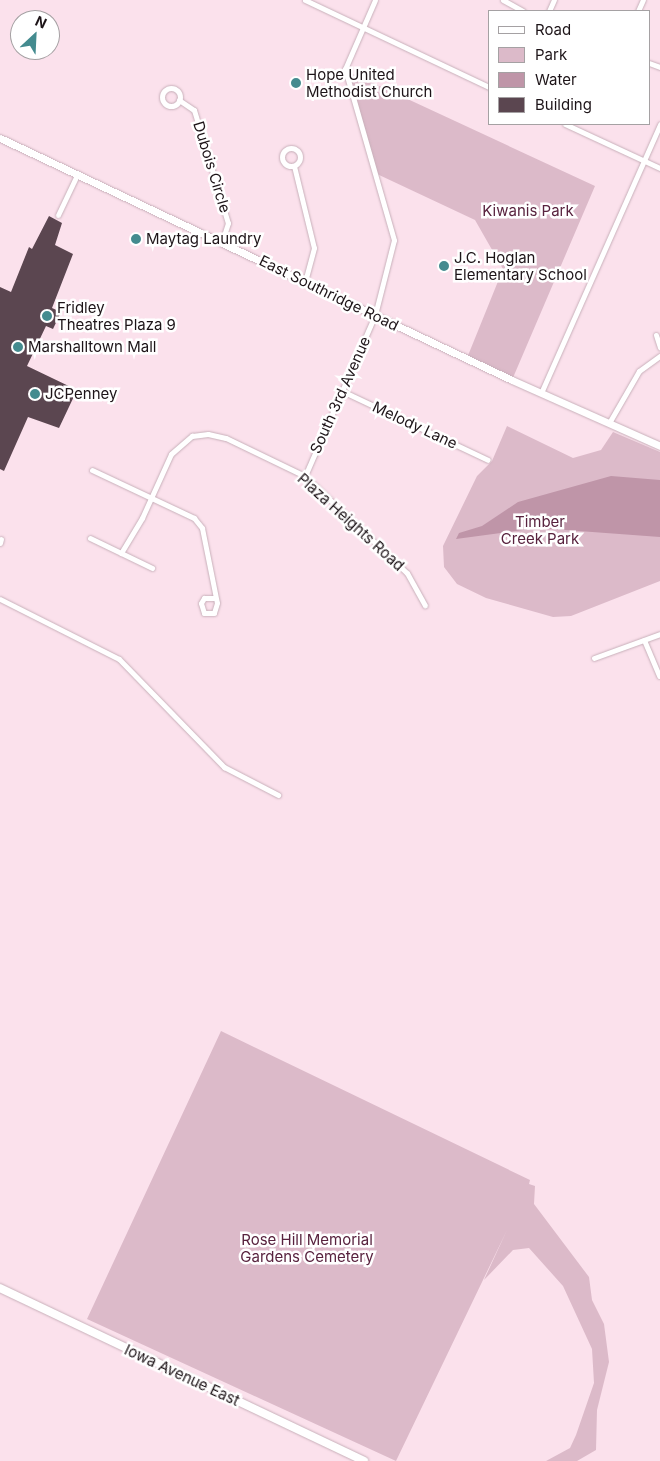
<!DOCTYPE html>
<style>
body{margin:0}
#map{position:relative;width:660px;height:1461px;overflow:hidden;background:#fbe1ec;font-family:Inter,sans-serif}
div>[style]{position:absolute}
.green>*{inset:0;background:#dcbac9}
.water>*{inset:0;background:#bf95a8}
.building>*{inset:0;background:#5b4650}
.roads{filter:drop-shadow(0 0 1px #c8b0ba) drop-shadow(0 0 1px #c8b0ba)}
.minor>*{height:5px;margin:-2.5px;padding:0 2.5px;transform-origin:2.5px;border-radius:2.5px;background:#fff}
.minor>.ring{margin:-2.5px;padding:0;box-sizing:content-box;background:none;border:5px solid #fff;border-radius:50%}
.tertiary>*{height:7px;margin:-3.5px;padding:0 3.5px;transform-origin:3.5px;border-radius:3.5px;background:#fff}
.secondary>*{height:8px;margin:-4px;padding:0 4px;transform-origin:4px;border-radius:4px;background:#fff}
.dots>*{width:14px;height:14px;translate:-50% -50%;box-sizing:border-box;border:2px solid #fff;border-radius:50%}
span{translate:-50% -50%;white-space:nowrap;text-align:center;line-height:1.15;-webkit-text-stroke:5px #fff;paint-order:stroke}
.poi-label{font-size:15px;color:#1d1418}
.left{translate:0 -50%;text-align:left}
.street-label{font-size:15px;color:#1d1418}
.park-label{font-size:15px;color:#58223e}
.legend{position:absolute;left:488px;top:10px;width:162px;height:115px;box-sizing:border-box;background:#fff;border:1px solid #a5a1a3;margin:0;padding:6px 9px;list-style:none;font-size:15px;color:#1d1418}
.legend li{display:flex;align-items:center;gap:10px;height:25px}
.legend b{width:25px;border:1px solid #a5a1a3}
.north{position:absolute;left:10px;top:10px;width:50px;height:50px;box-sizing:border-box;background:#fff;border:1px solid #a5a1a3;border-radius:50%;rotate:25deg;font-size:14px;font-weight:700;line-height:20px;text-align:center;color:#1d1418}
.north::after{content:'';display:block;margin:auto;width:18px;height:22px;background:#448b8f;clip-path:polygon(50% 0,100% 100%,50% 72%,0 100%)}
</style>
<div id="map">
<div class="green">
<div style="clip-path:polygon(345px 70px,595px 186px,512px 380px,467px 358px,503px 269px,475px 220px,377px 174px)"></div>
<div style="clip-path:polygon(507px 426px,573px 458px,601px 450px,613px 432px,660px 452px,660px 581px,571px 616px,553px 617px,486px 598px,457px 584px,444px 567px,443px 546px,477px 476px,492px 461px)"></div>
<div style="clip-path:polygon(221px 1031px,530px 1180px,529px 1184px,535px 1186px,534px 1204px,589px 1277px,592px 1300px,604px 1324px,609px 1362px,597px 1410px,596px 1450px,577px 1461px,546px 1461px,570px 1448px,576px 1435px,594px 1383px,592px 1349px,563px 1286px,529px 1248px,513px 1250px,484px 1280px,507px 1230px,396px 1461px,87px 1319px)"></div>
</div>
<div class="water">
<div style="clip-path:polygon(611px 476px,660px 480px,660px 537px,538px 528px,456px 539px,459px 533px,482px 526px,518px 502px)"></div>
</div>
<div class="building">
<div style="clip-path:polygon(49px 216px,62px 223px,55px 245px,73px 254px,52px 308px,61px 312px,53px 329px,46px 326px,27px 366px,77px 390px,59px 428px,28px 417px,4px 471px,0 469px,0 287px,11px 292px,29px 247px,32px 249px)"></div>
</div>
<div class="roads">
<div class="minor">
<div style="left:305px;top:0;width:204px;rotate:25.3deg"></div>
<div style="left:503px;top:0;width:23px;rotate:29deg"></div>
<div style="left:549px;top:11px;width:12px;rotate:-66deg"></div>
<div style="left:638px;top:11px;width:12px;rotate:-66deg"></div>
<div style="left:649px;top:63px;width:12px;rotate:20deg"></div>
<div class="ring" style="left:162px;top:88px;width:13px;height:13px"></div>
<div style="left:179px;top:100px;width:18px;rotate:34deg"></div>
<div style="left:194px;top:110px;width:118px;rotate:73.3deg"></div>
<div style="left:228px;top:223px;width:20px;rotate:108deg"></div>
<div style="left:565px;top:124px;width:105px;rotate:24.9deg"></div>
<div class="ring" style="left:282px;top:148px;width:13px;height:13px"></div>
<div style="left:294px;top:166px;width:84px;rotate:76.3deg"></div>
<div style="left:314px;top:248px;width:34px;rotate:105deg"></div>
<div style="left:58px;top:215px;width:44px;rotate:-64.6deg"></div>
<div style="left:656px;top:335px;width:13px;rotate:72deg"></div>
<div style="left:342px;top:391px;width:161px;rotate:25.3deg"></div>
<div style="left:541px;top:393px;width:294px;rotate:-66.1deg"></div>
<div style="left:609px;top:423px;width:60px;rotate:-60deg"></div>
<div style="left:639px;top:371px;width:26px;rotate:-36deg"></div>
<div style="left:92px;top:470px;width:113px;rotate:25.2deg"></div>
<div style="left:194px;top:518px;width:13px;rotate:51deg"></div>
<div style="left:202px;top:528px;width:76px;rotate:78.7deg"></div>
<div style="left:217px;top:603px;width:10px;rotate:107deg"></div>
<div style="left:214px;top:613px;width:10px;rotate:180deg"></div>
<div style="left:204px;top:613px;width:10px;rotate:-107deg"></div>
<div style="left:201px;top:603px;width:6px;rotate:-59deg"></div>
<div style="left:204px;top:598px;width:10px"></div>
<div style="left:305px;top:476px;width:176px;rotate:-66.5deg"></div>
<div style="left:375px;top:315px;width:77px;rotate:-75.8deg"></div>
<div style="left:394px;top:240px;width:178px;rotate:-106deg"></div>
<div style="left:345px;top:69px;width:75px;rotate:-66.5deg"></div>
<div style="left:90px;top:538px;width:69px;rotate:25.8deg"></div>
<div style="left:0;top:543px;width:4px;rotate:-76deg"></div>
<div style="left:121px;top:553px;width:41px;rotate:-59deg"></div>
<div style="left:142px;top:518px;width:70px;rotate:-65.6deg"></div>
<div style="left:171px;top:454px;width:28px;rotate:-41deg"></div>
<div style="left:192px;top:436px;width:16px;rotate:-7deg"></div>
<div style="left:208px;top:434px;width:18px;rotate:13deg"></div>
<div style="left:226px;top:438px;width:88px;rotate:25.7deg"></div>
<div style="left:305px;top:476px;width:141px;rotate:43.6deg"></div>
<div style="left:407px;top:573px;width:37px;rotate:61deg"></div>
<div style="left:0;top:599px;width:133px;rotate:26.8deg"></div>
<div style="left:119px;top:659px;width:151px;rotate:45.8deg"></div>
<div style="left:224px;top:767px;width:61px;rotate:27.4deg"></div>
<div style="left:644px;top:640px;width:39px;rotate:67deg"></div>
<div style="left:594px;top:658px;width:70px;rotate:-20deg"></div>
</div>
<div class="tertiary">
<div style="left:0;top:138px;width:566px;rotate:25.3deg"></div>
<div style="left:512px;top:380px;width:162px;rotate:24deg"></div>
</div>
<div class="secondary">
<div style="left:0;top:1288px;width:403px;rotate:25.4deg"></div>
</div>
</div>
<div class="dots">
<div style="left:296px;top:83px;background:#448b8f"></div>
<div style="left:136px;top:239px;background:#448b8f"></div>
<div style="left:444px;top:266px;background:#448b8f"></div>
<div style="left:47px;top:316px;background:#448b8f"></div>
<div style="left:18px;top:347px;background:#448b8f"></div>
<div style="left:35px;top:394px;background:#448b8f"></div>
</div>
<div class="poi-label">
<span class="left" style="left:306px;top:83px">Hope United<br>Methodist Church</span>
<span class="left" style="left:146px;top:239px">Maytag Laundry</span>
<span class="left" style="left:454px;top:266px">J.C. Hoglan<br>Elementary School</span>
<span class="left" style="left:57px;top:316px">Fridley<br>Theatres Plaza 9</span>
<span class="left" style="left:28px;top:347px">Marshalltown Mall</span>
<span class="left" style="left:45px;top:394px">JCPenney</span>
</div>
<div class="street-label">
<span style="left:212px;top:167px;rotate:73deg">Dubois Circle</span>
<span style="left:329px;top:293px;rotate:26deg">East Southridge Road</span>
<span style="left:340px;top:395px;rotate:-66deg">South 3rd Avenue</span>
<span style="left:415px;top:425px;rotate:25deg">Melody Lane</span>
<span style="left:351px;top:522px;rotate:42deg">Plaza Heights Road</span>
<span style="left:182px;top:1375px;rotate:25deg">Iowa Avenue East</span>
</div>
<div class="park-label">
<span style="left:528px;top:211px">Kiwanis Park</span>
<span style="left:540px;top:530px">Timber<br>Creek Park</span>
<span style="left:307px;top:1248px">Rose Hill Memorial<br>Gardens Cemetery</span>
</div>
<ul class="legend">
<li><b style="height:6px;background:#fff"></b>Road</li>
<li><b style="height:14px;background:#dcbac9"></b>Park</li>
<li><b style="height:14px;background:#bf95a8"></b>Water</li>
<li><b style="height:14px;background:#5b4650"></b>Building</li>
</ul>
<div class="north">N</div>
</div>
